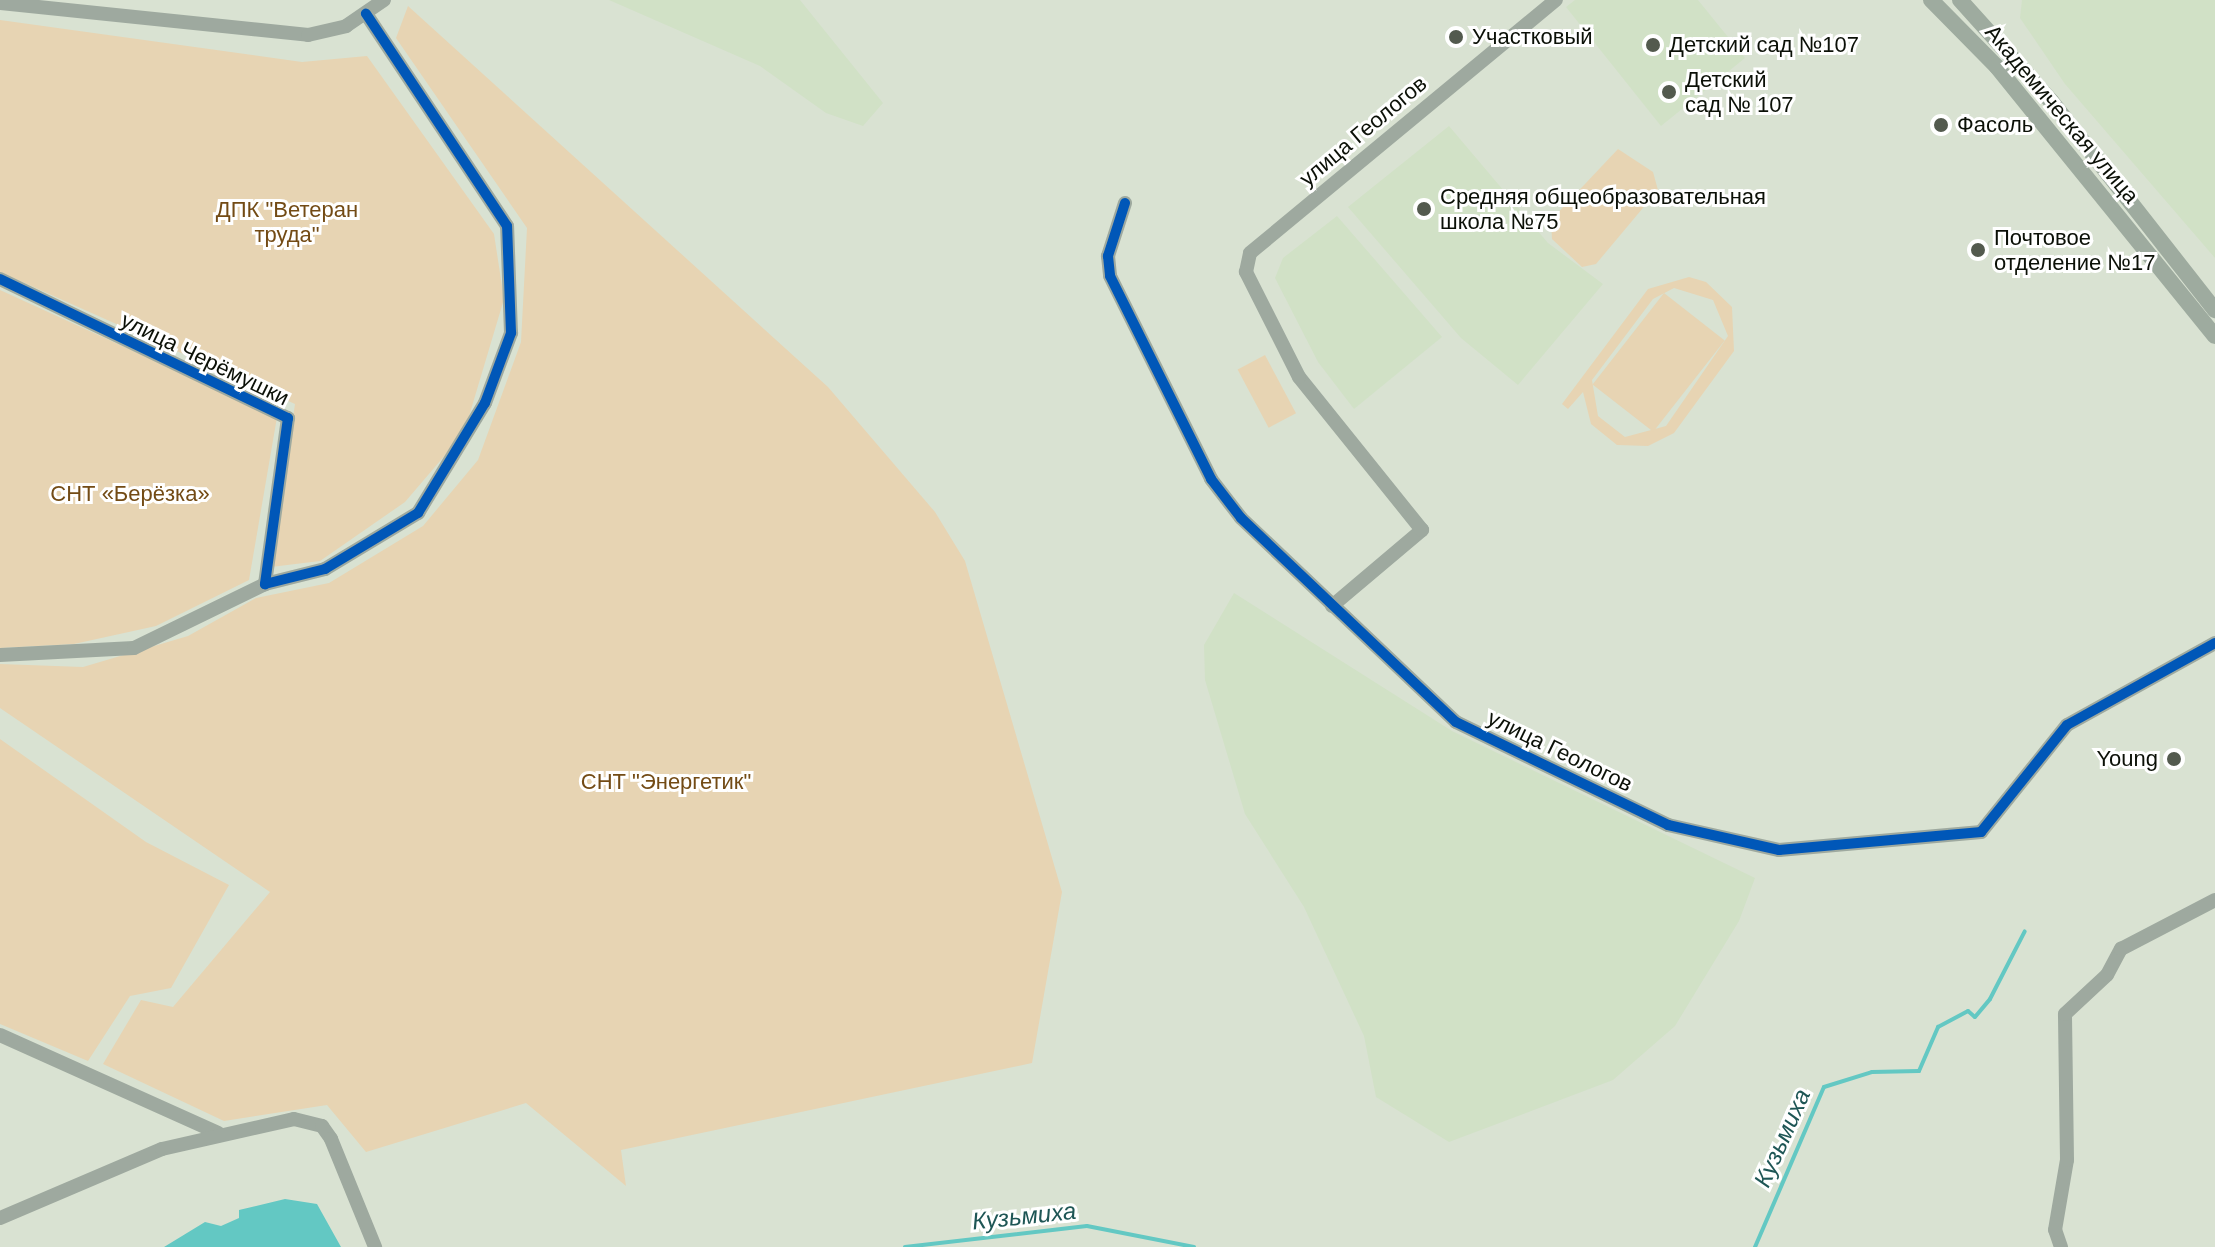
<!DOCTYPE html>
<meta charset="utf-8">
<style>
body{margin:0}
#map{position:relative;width:2215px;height:1247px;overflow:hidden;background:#d9e2d2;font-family:Helvetica,sans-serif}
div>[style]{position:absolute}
.built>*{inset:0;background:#d1e1c6}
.green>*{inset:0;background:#e7d4b3;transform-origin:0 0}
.water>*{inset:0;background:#63c8c3}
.stream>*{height:4px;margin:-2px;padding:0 2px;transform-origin:2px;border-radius:2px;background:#63c8c3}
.minor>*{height:14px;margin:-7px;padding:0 7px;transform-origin:7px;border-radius:7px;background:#9ea99f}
.major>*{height:16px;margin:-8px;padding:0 8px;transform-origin:8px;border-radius:8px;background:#9eab9f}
.cycleway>*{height:10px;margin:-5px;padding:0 5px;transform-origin:5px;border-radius:5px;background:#0057b8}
.dots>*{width:22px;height:22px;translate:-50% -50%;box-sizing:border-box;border:4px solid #fff;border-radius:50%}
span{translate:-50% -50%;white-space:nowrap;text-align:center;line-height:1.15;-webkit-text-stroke:6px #fff;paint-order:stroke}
.poi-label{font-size:22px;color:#0b1007}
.left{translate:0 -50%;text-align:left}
.right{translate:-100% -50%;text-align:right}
.street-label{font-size:22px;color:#0b1007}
.park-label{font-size:22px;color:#734b15}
.water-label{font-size:24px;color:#1e5655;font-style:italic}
</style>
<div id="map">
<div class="built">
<div style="clip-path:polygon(609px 0,800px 0,883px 103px,863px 126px,826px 113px,760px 66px)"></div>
<div style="clip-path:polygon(1575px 0,1698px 0,1745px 58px,1661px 126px,1566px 7px)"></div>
<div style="clip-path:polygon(2022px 0,2215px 0,2215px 258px,2065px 84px,2020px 18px)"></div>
<div style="clip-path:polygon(1449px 126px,1548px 243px,1603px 284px,1518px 385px,1461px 338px,1348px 207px)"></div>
<div style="clip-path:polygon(1337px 216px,1442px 337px,1354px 409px,1318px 362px,1275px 278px,1283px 258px)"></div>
<div style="clip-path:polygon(1234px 593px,1452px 731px,1755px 878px,1739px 921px,1675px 1026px,1613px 1080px,1449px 1142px,1376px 1097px,1364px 1036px,1304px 907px,1245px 814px,1205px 680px,1204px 645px)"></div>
</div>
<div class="green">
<div style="clip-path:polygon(408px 6px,828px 387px,935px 512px,965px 561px,1062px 892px,1032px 1063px,621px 1150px,626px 1186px,526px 1103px,366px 1152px,327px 1105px,224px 1121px,103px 1064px,141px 1000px,173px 1007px,270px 892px,0 708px,0 664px,83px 667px,188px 636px,256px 598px,329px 583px,423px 526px,478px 460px,521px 342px,527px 228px,396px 38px)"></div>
<div style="clip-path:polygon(0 20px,302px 62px,367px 56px,494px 234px,504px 299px,464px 433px,405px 502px,320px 561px,271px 567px,295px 404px,0 272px)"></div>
<div style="clip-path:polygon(1618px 149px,1653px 172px,1658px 190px,1596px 264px,1582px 267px,1552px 239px,1551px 220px)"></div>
<div style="clip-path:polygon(evenodd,1689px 277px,1706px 282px,1732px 307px,1734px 351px,1674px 433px,1648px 446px,1617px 445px,1591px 424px,1583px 392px,1568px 409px,1562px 404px,1648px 289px,1689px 277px,1674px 288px,1713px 300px,1728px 336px,1666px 426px,1625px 437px,1598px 416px,1592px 380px,1653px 299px,1674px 288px)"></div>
<div style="clip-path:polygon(0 290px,277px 417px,249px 580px,156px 626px,74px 644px,0 648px)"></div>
<div style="left:1664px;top:293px;width:77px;height:116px;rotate:38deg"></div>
<div style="left:1265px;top:355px;width:66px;height:31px;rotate:62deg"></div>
<div style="clip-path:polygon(0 739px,146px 842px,229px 885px,171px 988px,130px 996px,88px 1061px,0 1024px)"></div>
</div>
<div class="water">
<div style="clip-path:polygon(285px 1199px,317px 1204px,341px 1247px,164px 1247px,205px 1222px,221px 1226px,239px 1218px,239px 1210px)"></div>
</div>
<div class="stream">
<div style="left:905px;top:1247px;width:183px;rotate:-6.6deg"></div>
<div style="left:1087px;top:1226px;width:109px;rotate:11.1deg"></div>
<div style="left:1755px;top:1247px;width:174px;rotate:-66.7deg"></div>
<div style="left:1824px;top:1087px;width:50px;rotate:-17.4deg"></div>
<div style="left:1872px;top:1072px;width:47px;rotate:-1.2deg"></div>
<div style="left:1919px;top:1071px;width:48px;rotate:-66.6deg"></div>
<div style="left:1938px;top:1027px;width:34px;rotate:-28deg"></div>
<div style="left:1968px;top:1011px;width:9px;rotate:41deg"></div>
<div style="left:1975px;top:1017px;width:23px;rotate:-50deg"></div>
<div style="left:1990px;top:999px;width:76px;rotate:-62.8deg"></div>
</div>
<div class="minor">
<div style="left:0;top:3px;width:310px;rotate:5.9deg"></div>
<div style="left:308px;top:35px;width:39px;rotate:-13deg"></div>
<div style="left:346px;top:26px;width:46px;rotate:-34.4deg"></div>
<div style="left:1125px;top:203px;width:56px;rotate:107.8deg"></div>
<div style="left:1108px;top:256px;width:20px;rotate:84deg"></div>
<div style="left:1110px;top:276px;width:227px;rotate:63.5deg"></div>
<div style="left:1211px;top:479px;width:49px;rotate:52.4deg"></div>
<div style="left:1241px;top:518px;width:296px;rotate:43.5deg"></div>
<div style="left:1456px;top:722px;width:236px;rotate:25.9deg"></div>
<div style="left:1668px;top:825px;width:114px;rotate:12.7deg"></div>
<div style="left:1779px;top:850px;width:203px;rotate:-5.1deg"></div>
<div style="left:1981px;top:832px;width:137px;rotate:-51.2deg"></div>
<div style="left:2067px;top:725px;width:169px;rotate:-29deg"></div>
<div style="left:0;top:279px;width:320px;rotate:25.8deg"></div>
<div style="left:288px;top:418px;width:168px;rotate:97.9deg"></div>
<div style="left:265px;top:584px;width:62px;rotate:-14deg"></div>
<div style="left:325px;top:569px;width:109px;rotate:-31.1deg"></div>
<div style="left:418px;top:513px;width:129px;rotate:-58.7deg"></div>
<div style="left:485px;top:403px;width:75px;rotate:-69.6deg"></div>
<div style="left:511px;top:333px;width:107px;rotate:-92.1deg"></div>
<div style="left:507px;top:226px;width:255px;rotate:-123.6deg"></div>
<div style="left:1332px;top:606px;width:118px;rotate:-40.2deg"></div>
<div style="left:1422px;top:530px;width:196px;rotate:-128.8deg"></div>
<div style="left:1299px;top:377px;width:118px;rotate:-116.8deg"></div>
<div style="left:1246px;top:272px;width:19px;rotate:-78deg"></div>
<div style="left:1250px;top:253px;width:397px;rotate:-39.6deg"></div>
<div style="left:0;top:655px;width:134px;rotate:-3deg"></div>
<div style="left:134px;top:648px;width:146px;rotate:-26deg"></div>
<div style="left:0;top:1035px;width:239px;rotate:24.2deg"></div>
<div style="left:0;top:1218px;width:176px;rotate:-23.1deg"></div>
<div style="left:162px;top:1149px;width:135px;rotate:-12.8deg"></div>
<div style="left:294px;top:1119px;width:29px;rotate:14deg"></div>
<div style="left:322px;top:1126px;width:16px;rotate:55deg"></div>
<div style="left:331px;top:1139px;width:117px;rotate:67.8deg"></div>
<div style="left:2061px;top:1247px;width:18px;rotate:-109deg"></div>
<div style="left:2055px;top:1230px;width:71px;rotate:-80.3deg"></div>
<div style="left:2067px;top:1160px;width:146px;rotate:-90.8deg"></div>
<div style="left:2065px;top:1014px;width:57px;rotate:-42.9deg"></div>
<div style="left:2107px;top:975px;width:30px;rotate:-62deg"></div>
<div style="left:2121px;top:949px;width:106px;rotate:-27.5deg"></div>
</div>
<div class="major">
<div style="left:1931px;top:0;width:94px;rotate:45.4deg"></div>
<div style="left:1997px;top:67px;width:346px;rotate:51deg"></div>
<div style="left:1960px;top:0;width:136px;rotate:48deg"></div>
<div style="left:2051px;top:101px;width:266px;rotate:51.9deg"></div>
</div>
<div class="cycleway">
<div style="left:1125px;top:203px;width:56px;rotate:107.8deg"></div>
<div style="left:1108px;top:256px;width:20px;rotate:84deg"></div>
<div style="left:1110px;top:276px;width:227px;rotate:63.5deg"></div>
<div style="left:1211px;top:479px;width:49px;rotate:52.4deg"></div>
<div style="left:1241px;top:518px;width:296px;rotate:43.5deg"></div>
<div style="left:1456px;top:722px;width:236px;rotate:25.9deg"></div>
<div style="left:1668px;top:825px;width:114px;rotate:12.7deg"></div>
<div style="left:1779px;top:850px;width:203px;rotate:-5.1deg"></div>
<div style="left:1981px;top:832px;width:137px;rotate:-51.2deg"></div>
<div style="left:2067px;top:725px;width:169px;rotate:-29deg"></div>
<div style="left:0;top:279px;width:320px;rotate:25.8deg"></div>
<div style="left:288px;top:418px;width:168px;rotate:97.9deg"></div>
<div style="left:265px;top:584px;width:62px;rotate:-14deg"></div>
<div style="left:325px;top:569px;width:109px;rotate:-31.1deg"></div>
<div style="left:418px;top:513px;width:129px;rotate:-58.7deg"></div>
<div style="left:485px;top:403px;width:75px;rotate:-69.6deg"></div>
<div style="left:511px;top:333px;width:107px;rotate:-92.1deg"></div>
<div style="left:507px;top:226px;width:255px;rotate:-123.6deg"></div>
</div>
<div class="dots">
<div style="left:1456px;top:37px;background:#535a4e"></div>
<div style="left:1653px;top:45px;background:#535a4e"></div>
<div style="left:1669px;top:92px;background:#535a4e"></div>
<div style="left:1941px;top:125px;background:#535a4e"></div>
<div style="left:1424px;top:209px;background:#535a4e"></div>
<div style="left:1978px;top:250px;background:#535a4e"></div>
<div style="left:2174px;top:759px;background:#535a4e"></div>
</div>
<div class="poi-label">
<span class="left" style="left:1472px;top:37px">Участковый</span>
<span class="left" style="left:1669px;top:45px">Детский сад №107</span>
<span class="left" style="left:1685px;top:92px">Детский<br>сад № 107</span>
<span class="left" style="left:1957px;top:125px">Фасоль</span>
<span class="left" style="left:1440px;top:209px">Средняя общеобразовательная<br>школа №75</span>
<span class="left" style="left:1994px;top:250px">Почтовое<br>отделение №17</span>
<span class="right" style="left:2158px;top:759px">Young</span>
</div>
<div class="street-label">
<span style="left:2062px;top:114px;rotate:50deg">Академическая улица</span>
<span style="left:1363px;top:131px;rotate:-40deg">улица Геологов</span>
<span style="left:205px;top:359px;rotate:26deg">улица Черёмушки</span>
<span style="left:1560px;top:751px;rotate:26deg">улица Геологов</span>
</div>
<div class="park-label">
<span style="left:287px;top:222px">ДПК "Ветеран<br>труда"</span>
<span style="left:130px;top:494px">СНТ «Берёзка»</span>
<span style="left:666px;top:782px">СНТ "Энергетик"</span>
</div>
<div class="water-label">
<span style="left:1782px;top:1138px;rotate:-66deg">Кузьмиха</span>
<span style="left:1024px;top:1216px;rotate:-6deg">Кузьмиха</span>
</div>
</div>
